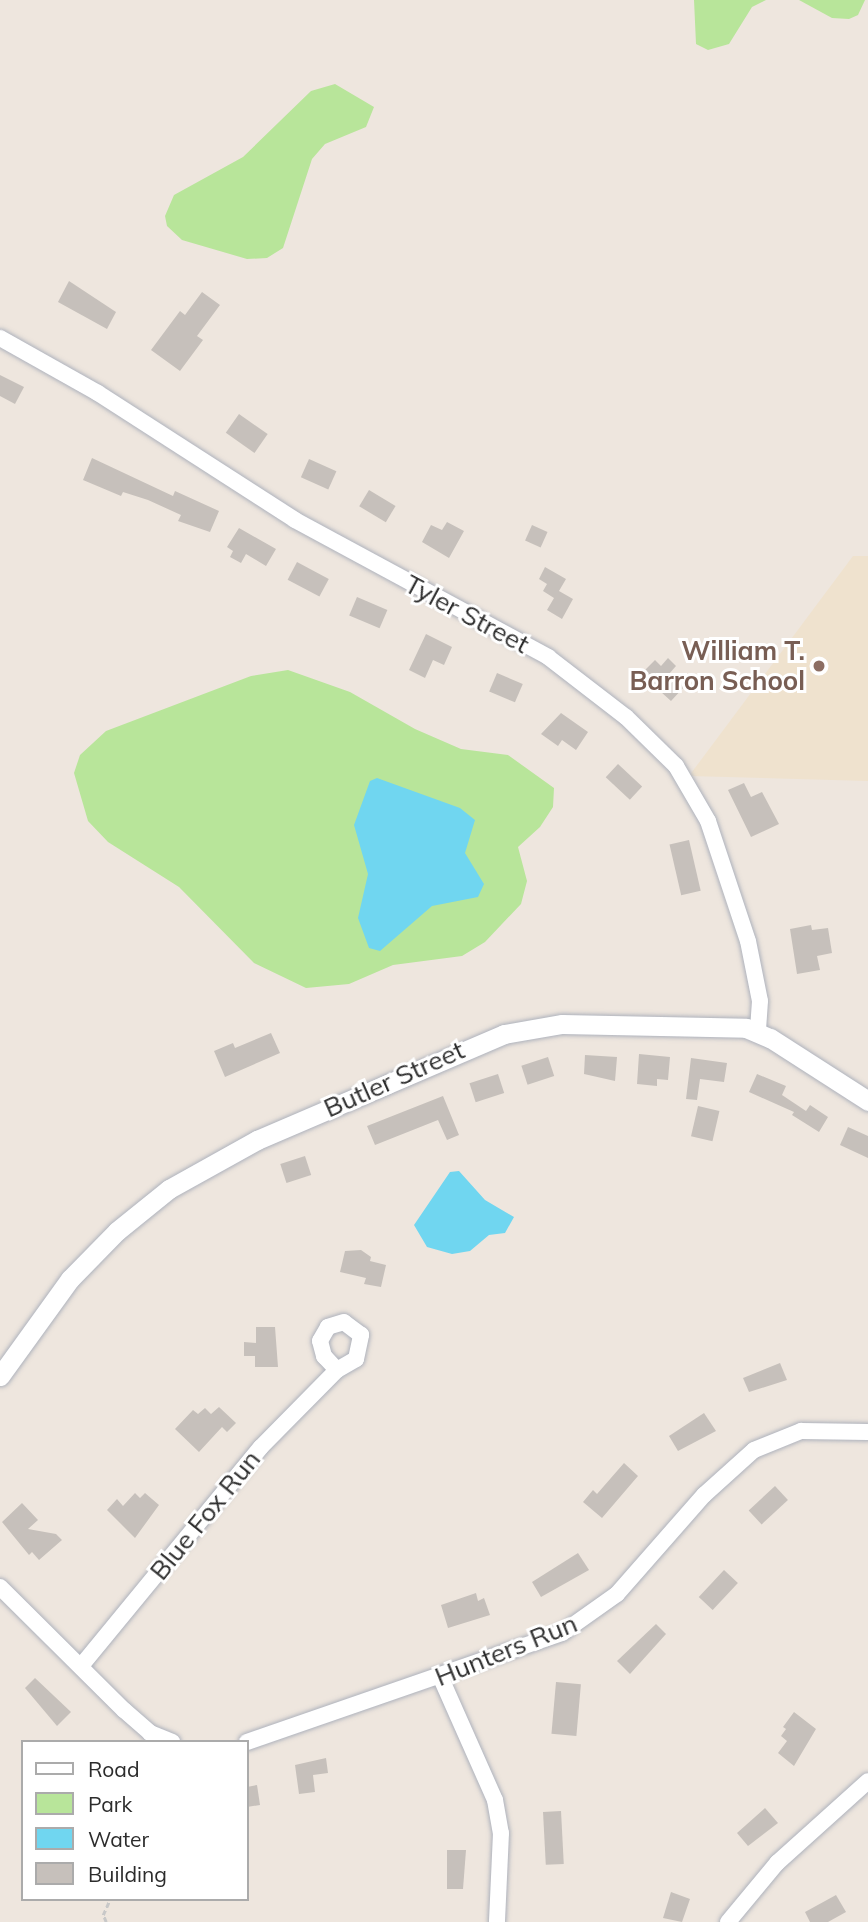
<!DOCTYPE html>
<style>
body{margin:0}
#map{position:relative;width:868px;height:1922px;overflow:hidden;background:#eee6de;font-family:Mulish,sans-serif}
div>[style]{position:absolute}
.education>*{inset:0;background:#efe2ce}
.green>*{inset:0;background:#b8e59a}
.water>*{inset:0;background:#70d6f0}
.building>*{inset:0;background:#c6c0bb;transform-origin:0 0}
.path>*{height:2.5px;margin-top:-1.25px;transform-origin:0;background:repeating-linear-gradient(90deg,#c8c8c8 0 5px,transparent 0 8.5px)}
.roads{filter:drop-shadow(0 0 2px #aeb2bc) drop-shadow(0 0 2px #aeb2bc)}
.minor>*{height:16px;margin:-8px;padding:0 8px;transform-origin:8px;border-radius:8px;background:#fff}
.tertiary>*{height:19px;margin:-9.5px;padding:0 9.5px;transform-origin:9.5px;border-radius:9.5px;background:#fff}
.dots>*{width:19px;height:19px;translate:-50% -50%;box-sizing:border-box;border:4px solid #fff;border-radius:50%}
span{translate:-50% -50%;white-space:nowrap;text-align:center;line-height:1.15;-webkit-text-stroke:6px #fff;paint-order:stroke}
.street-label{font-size:26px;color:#2c2c2c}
.education-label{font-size:26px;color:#785e54;font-weight:700}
.right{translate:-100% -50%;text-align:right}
.legend{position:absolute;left:21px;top:1740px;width:228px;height:161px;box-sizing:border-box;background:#fff;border:2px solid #ababab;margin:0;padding:9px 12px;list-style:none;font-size:21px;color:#2c2c2c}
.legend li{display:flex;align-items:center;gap:14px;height:35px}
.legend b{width:35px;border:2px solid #ababab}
</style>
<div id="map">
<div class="education">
<div style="clip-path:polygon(853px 556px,868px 556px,868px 781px,689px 776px)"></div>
</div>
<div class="green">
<div style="clip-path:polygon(694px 0,766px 0,752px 7px,729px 44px,708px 50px,696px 44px)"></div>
<div style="clip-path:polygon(799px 0,865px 0,858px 15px,849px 19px,832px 18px)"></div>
<div style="clip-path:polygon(335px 84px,374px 107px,366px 127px,325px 144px,312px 159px,283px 248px,267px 258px,247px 259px,182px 240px,167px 226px,165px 216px,174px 195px,243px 157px,311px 91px)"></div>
<div style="clip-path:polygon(288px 670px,350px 692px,415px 729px,461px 749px,508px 755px,554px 788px,553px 807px,540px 827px,518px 847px,527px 881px,521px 904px,485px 942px,462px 956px,393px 965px,349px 984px,306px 988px,254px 963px,179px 887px,108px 842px,88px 821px,74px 773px,80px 755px,106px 731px,251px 676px)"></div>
</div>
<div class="water">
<div style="clip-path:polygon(377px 778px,460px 808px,475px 820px,465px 853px,484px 884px,478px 897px,432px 906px,380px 951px,369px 948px,358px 918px,368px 874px,354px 825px,370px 781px)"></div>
<div style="clip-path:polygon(459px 1171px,485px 1200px,514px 1217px,505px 1233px,489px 1235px,470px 1251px,452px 1254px,427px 1247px,414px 1225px,450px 1172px)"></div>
</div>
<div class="building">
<div style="clip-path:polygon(69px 281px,116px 312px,107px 329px,58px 302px)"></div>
<div style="clip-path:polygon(202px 292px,220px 305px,197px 336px,203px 340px,180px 371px,151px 350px,180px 311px,185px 315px)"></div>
<div style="clip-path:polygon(0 375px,24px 387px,15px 404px,0 396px)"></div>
<div style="left:239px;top:414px;width:35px;height:23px;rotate:35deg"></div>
<div style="clip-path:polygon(92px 458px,173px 496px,175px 491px,219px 511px,210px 532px,178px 521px,181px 515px,148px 500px,123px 492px,121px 496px,83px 480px)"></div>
<div style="left:309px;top:459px;width:30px;height:20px;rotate:24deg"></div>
<div style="left:369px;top:490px;width:31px;height:19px;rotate:31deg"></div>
<div style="clip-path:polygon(447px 522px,464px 531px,449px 558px,422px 542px,431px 525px,442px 530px)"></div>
<div style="left:532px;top:525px;width:17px;height:17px;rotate:24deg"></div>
<div style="clip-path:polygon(239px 528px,276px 549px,266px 566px,246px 554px,241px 563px,230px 557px,233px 551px,227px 547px)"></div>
<div style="left:297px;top:562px;width:36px;height:20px;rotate:28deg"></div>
<div style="clip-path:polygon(545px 567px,566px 579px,559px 591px,573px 599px,562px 619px,547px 610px,554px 598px,543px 591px,547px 584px,539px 579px)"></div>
<div style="left:357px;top:597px;width:33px;height:20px;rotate:23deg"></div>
<div style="clip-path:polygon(426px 634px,452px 647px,444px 665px,433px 660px,425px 678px,409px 670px)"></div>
<div style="clip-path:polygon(668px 658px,676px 666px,669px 674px,684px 687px,671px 701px,641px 674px,655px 660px,661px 666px)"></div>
<div style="left:497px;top:673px;width:28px;height:20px;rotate:23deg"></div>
<div style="clip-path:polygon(561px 713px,588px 732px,576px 750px,562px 740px,558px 746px,541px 734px)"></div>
<div style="left:618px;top:764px;width:33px;height:18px;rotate:43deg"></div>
<div style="clip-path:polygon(744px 783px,751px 797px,762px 792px,779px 824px,751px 837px,728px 790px)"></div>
<div style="left:689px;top:840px;width:52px;height:20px;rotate:77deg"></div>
<div style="clip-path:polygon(811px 925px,812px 930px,828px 928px,832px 953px,817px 956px,820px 970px,797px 974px,790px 929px)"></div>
<div style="clip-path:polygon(271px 1033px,280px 1053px,225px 1077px,214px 1051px,233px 1043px,235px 1048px)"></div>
<div style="clip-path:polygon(639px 1054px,670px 1057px,668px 1080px,657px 1079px,657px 1086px,637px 1084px)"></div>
<div style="clip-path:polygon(585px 1055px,617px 1057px,615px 1081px,584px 1074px)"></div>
<div style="left:548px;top:1057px;width:20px;height:28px;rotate:72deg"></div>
<div style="clip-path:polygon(691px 1058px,727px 1063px,724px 1082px,700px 1079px,697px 1100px,686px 1099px)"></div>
<div style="left:498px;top:1074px;width:20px;height:30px;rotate:72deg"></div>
<div style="clip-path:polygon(757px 1074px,786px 1086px,782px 1095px,806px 1111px,810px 1105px,828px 1117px,819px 1132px,792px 1115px,794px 1112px,749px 1092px)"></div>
<div style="clip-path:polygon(443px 1096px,459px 1135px,447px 1140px,438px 1120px,375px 1145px,367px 1126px)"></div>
<div style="left:698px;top:1106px;width:22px;height:31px;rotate:13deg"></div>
<div style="clip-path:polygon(848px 1127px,868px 1136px,868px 1158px,840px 1145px)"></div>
<div style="left:305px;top:1156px;width:20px;height:26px;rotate:72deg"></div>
<div style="clip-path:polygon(361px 1250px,371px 1257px,370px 1261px,386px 1265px,381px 1287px,364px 1284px,366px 1278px,340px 1272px,345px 1251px)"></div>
<div style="clip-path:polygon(256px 1327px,275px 1327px,278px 1367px,255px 1367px,255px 1356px,244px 1356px,244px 1342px,256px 1343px)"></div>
<div style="clip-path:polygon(780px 1363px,787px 1380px,749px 1392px,743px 1378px)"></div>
<div style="clip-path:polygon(219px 1407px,236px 1423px,227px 1432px,222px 1427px,199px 1452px,175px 1429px,193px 1410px,198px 1414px,205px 1408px,211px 1414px)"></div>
<div style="clip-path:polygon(704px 1413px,716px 1431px,678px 1451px,669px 1436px)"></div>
<div style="clip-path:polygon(624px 1463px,638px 1476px,602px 1518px,583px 1502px,593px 1490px,597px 1494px)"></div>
<div style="left:775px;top:1486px;width:19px;height:36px;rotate:47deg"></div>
<div style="clip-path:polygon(135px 1493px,140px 1498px,145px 1493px,159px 1505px,135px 1538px,107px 1510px,117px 1499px,123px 1506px)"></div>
<div style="clip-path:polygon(22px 1503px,38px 1520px,28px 1529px,56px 1534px,62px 1540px,39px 1560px,32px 1552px,29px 1555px,2px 1522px)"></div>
<div style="clip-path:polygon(578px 1553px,589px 1570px,541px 1597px,532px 1582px)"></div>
<div style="left:724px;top:1570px;width:19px;height:37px;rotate:43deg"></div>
<div style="clip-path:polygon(476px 1593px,478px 1601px,484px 1598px,490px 1615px,448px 1628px,441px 1605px)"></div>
<div style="clip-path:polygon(656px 1624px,666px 1634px,630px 1674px,617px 1661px)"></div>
<div style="clip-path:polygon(35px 1678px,71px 1712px,57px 1726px,25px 1688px)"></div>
<div style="left:556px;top:1682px;width:25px;height:52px;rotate:5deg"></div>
<div style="clip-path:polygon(794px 1712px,816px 1729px,794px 1766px,778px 1753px,787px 1741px,781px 1736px,786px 1729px,783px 1727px)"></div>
<div style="clip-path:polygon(326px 1758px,328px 1773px,313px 1775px,315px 1792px,299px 1794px,295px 1765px)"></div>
<div style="clip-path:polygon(257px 1785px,260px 1805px,247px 1807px,247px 1787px)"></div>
<div style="clip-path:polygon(765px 1808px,778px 1823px,748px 1846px,737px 1833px)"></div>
<div style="left:561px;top:1811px;width:53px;height:18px;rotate:87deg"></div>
<div style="clip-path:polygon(447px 1850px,466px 1850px,463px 1889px,447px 1889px)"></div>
<div style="clip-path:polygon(671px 1892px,690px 1899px,682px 1922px,663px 1918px)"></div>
<div style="clip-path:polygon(836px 1895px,846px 1912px,828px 1922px,810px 1922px,805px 1912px)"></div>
</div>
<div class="path">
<div style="left:106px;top:1922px;width:8px;rotate:-113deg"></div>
<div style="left:103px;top:1915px;width:17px;rotate:-66deg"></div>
</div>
<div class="roads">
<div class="minor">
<div style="left:0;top:338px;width:112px;rotate:29.3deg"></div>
<div style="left:98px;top:393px;width:234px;rotate:32.8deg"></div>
<div style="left:295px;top:520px;width:288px;rotate:28.4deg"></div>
<div style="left:548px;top:657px;width:98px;rotate:37.6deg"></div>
<div style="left:626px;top:717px;width:70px;rotate:44.4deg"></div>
<div style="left:676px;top:766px;width:64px;rotate:59.8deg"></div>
<div style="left:708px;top:821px;width:126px;rotate:71.6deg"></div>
<div style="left:748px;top:941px;width:61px;rotate:78.7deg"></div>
<div style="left:760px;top:1001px;width:31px;rotate:94deg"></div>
<div style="left:0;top:1587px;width:175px;rotate:44.8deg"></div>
<div style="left:124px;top:1710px;width:35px;rotate:41deg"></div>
<div style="left:150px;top:1733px;width:24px;rotate:22deg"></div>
<div style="left:81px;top:1666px;width:283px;rotate:-50.6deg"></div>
<div style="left:261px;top:1447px;width:108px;rotate:-45.4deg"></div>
<div style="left:337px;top:1370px;width:22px;rotate:-30deg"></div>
<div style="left:356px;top:1359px;width:25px;rotate:-78deg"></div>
<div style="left:361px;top:1335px;width:21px;rotate:-143deg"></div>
<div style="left:344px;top:1322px;width:17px;rotate:163deg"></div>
<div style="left:328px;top:1327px;width:16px;rotate:120deg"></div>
<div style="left:320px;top:1341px;width:16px;rotate:75deg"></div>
<div style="left:324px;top:1356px;width:19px;rotate:47deg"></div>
<div style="left:440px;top:1676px;width:136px;rotate:66.1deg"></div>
<div style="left:495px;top:1800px;width:34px;rotate:80deg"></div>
<div style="left:501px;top:1833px;width:89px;rotate:92.6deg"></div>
<div style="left:247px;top:1742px;width:333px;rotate:-19.1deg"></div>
<div style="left:562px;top:1633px;width:67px;rotate:-35.3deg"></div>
<div style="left:617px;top:1594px;width:132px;rotate:-48.7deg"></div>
<div style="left:704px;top:1495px;width:67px;rotate:-42deg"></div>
<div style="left:754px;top:1450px;width:51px;rotate:-22deg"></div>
<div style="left:801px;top:1431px;width:67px;rotate:0.9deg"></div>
<div style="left:728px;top:1922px;width:77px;rotate:-50.3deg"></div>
<div style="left:777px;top:1863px;width:122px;rotate:-42deg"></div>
</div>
<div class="tertiary">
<div style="left:0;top:1376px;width:120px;rotate:-54.2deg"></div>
<div style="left:70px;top:1279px;width:67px;rotate:-45.6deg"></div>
<div style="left:117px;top:1231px;width:67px;rotate:-38.9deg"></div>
<div style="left:169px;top:1189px;width:101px;rotate:-29.1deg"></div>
<div style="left:257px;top:1140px;width:269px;rotate:-23.2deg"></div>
<div style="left:504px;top:1034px;width:59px;rotate:-9.8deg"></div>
<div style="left:562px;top:1024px;width:184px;rotate:1.2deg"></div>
<div style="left:746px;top:1028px;width:26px;rotate:23deg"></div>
<div style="left:770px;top:1038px;width:117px;rotate:32.7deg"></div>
</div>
</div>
<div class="dots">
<div style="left:819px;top:666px;background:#8d6e63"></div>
</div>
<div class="street-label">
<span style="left:467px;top:614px;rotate:28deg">Tyler Street</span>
<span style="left:394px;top:1079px;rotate:-24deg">Butler Street</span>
<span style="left:205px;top:1515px;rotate:-51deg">Blue Fox Run</span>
<span style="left:506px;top:1650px;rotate:-22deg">Hunters Run</span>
</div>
<div class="education-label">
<span class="right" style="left:805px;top:666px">William T.<br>Barron School</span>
</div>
<ul class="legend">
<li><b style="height:9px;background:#fff"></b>Road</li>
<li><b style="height:19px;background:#b8e59a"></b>Park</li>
<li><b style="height:19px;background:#70d6f0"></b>Water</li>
<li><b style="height:19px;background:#c6c0bb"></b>Building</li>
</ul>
</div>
